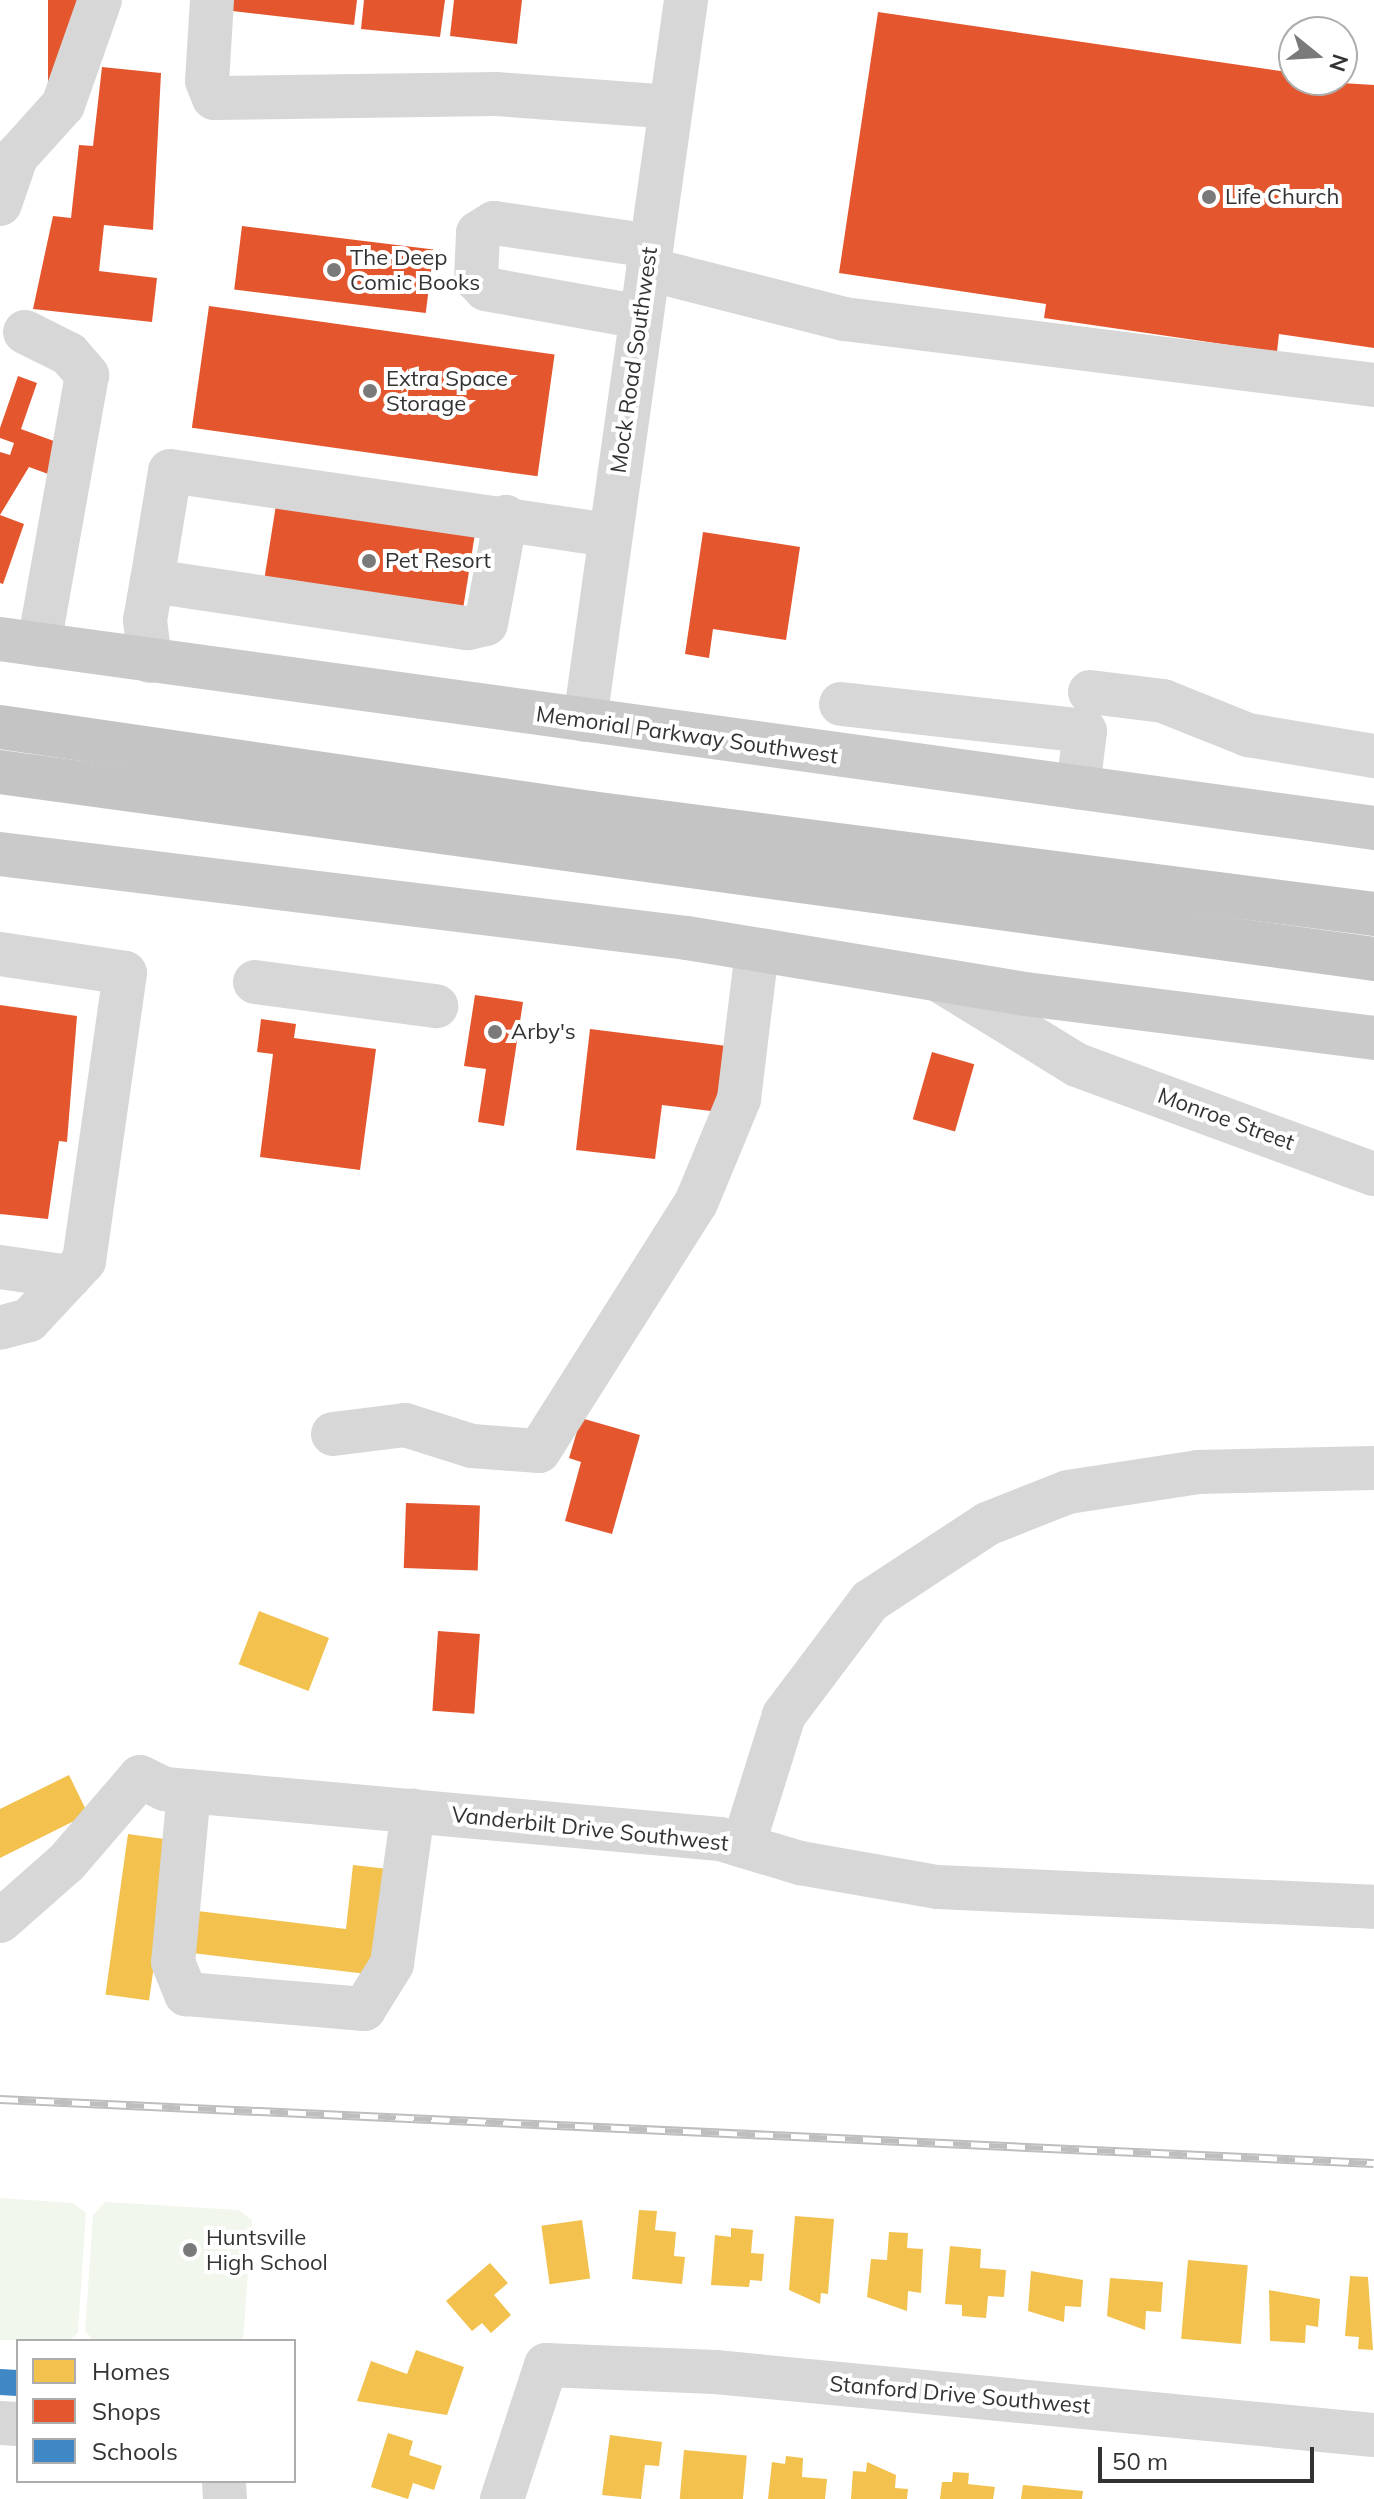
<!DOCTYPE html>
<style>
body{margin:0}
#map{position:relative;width:1374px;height:2499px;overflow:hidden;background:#fff;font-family:Mulish,sans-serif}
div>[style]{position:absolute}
.green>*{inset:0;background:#f2f7ee}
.homes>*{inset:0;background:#f2c14e;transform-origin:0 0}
.shops>*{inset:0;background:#e4572e;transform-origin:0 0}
.schools>*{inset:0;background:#3f88c5;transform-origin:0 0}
.minor>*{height:44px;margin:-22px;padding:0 22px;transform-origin:22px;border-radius:22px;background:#d7d7d7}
.major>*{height:44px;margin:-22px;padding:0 22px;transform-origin:22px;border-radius:22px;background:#cacaca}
.highway>*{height:44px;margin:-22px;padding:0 22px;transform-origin:22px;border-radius:22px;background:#c4c4c4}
.rail>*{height:9px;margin-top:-4.5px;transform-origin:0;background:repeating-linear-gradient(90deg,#fff 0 18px,#bebebe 0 36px);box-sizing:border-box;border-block:2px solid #bebebe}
.dots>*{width:22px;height:22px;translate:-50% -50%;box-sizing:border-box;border:4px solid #fff;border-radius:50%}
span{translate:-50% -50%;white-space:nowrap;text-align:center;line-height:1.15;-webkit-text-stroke:8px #fff;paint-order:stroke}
.poi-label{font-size:22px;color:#333}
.left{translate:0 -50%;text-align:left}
.street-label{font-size:22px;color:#333}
.legend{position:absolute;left:16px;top:2339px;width:280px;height:144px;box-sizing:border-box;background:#fff;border:2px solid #adadad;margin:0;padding:10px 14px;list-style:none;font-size:24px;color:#333}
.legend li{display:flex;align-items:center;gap:16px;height:40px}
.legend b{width:40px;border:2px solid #adadad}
.north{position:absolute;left:1278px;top:16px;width:80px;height:80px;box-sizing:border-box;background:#fff;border:2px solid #adadad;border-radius:50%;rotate:108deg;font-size:22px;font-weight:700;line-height:32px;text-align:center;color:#333}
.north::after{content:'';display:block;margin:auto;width:28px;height:36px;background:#7a7a7a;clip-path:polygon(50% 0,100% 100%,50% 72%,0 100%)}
.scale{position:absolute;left:1098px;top:2447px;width:216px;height:36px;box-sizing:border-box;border:4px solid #333;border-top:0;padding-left:10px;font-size:24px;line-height:28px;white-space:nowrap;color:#333;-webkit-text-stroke:6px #fff;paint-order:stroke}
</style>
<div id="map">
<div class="green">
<div style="clip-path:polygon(0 2198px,73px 2203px,86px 2213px,78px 2332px,69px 2341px,0 2340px)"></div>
<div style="clip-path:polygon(105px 2202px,239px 2210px,252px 2220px,243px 2341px,94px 2341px,85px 2331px,93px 2215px)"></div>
</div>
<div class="homes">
<div style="left:259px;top:1611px;width:75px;height:57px;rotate:21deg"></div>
<div style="clip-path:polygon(69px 1775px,88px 1814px,0 1858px,0 1809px)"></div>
<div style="left:128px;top:1834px;width:44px;height:162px;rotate:8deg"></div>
<div style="clip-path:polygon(353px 1865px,388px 1869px,375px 1975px,184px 1952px,189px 1910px,346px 1929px)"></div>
<div style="clip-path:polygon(639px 2210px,657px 2211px,655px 2230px,676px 2232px,674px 2256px,685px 2257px,682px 2284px,632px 2279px)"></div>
<div style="clip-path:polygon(795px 2216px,834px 2219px,828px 2294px,821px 2293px,820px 2304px,789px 2290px)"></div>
<div style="left:582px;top:2220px;width:59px;height:41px;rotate:82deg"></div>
<div style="clip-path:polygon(731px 2228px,753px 2230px,751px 2253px,764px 2254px,762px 2281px,750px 2280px,749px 2287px,711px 2285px,715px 2235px,731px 2237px)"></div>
<div style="clip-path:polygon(889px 2232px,908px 2233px,907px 2248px,923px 2249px,921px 2293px,908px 2291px,907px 2311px,867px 2297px,871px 2259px,887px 2260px)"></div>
<div style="clip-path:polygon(950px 2246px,981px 2249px,980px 2268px,1006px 2270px,1004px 2297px,988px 2296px,986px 2318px,962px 2316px,962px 2305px,945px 2304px)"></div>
<div style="left:1188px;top:2260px;width:60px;height:79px;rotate:5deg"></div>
<div style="clip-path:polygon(490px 2263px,508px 2283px,494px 2295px,511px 2315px,491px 2333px,482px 2323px,472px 2331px,446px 2301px)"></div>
<div style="clip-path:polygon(1031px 2271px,1083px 2280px,1081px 2307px,1065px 2306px,1064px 2322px,1028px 2311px)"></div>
<div style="clip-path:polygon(1350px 2276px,1368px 2277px,1373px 2350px,1358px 2349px,1359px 2337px,1345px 2336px)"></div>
<div style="clip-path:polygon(1110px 2278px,1163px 2282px,1161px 2312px,1146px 2311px,1145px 2330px,1107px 2316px)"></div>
<div style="clip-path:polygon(1269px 2290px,1320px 2299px,1318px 2327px,1306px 2325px,1305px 2343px,1270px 2341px)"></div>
<div style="clip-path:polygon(416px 2350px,464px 2367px,447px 2415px,357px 2401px,371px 2361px,407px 2374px)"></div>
<div style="clip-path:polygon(388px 2433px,413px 2441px,409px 2455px,442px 2466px,434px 2490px,413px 2483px,408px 2499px,371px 2487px)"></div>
<div style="clip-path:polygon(610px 2435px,662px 2442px,659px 2466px,645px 2465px,641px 2499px,602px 2495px)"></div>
<div style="left:684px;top:2450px;width:63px;height:49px;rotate:5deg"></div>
<div style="clip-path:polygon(786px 2456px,803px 2458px,802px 2477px,827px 2479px,825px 2499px,768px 2499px,772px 2462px,785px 2464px)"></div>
<div style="clip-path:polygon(867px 2462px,896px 2475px,895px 2488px,908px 2489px,907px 2499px,851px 2499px,853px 2471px,866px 2472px)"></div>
<div style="clip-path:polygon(953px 2472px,969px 2473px,968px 2484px,995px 2487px,993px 2499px,940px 2499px,942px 2482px,952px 2482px)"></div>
<div style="clip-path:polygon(1023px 2485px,1083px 2491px,1082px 2499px,1021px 2499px)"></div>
</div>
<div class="shops">
<div style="left:48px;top:0;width:33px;height:113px"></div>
<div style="clip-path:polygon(233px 0,357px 0,354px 25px,232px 11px)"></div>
<div style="clip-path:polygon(364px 0,445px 0,440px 37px,361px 29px)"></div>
<div style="clip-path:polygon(454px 0,522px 0,517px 44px,450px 36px)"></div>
<div style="clip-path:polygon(878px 12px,1294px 73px,1294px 80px,1374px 85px,1374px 348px,1279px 334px,1277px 352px,1044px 318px,1046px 304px,839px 273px)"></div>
<div style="clip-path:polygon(102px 67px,161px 73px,153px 230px,104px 225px,99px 271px,157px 278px,152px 322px,33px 309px,53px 216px,71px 218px,79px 145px,93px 146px)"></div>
<div style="left:242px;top:226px;width:193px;height:64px;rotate:7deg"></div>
<div style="left:209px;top:306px;width:349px;height:123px;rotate:8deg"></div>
<div style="clip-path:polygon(18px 376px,37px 383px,21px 429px,62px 444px,51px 475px,29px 467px,0 515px,0 452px,10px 455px,14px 443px,0 438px,0 428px)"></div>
<div style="left:276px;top:505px;width:201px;height:82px;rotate:9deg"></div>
<div style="clip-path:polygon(0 515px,24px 524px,3px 584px,0 583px)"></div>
<div style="clip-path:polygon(703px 532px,800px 547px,786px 640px,713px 629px,709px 658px,685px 654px)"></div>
<div style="clip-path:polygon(475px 995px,523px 1002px,504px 1126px,478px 1122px,486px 1069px,464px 1066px)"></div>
<div style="clip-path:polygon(0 1005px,77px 1016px,67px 1142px,59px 1141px,48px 1219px,0 1214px)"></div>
<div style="clip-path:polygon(261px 1019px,296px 1024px,294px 1038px,376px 1049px,360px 1170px,260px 1157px,273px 1054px,257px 1052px)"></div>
<div style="clip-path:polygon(590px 1029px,727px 1046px,719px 1112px,662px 1105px,655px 1159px,576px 1150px)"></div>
<div style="left:932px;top:1052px;width:44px;height:70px;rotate:16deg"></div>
<div style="clip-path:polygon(581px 1418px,640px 1435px,612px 1534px,565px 1521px,581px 1462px,569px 1458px)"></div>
<div style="left:406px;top:1503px;width:74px;height:65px;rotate:2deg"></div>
<div style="left:438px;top:1631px;width:42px;height:80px;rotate:4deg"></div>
</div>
<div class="schools">
<div style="left:0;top:2369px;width:18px;height:26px;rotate:3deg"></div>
</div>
<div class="minor">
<div style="left:212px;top:0;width:81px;rotate:93.5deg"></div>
<div style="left:207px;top:81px;width:18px;rotate:68deg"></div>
<div style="left:214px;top:98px;width:282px;rotate:-0.8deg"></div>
<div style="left:496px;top:94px;width:175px;rotate:4.2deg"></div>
<div style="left:0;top:204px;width:50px;rotate:-71.2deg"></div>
<div style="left:16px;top:157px;width:70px;rotate:-47.9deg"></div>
<div style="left:63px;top:105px;width:111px;rotate:-70.6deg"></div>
<div style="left:648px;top:269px;width:202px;rotate:14.3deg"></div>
<div style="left:844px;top:319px;width:534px;rotate:7.1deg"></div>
<div style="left:641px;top:317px;width:158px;rotate:-169.8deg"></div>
<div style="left:486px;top:289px;width:14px;rotate:-135deg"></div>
<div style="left:476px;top:279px;width:46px;rotate:-87.5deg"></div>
<div style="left:478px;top:233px;width:19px;rotate:-32deg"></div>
<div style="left:494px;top:223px;width:159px;rotate:8.3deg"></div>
<div style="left:25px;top:332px;width:49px;rotate:26.6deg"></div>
<div style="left:69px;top:354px;width:28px;rotate:49deg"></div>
<div style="left:87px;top:375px;width:274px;rotate:100.1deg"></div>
<div style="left:152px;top:581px;width:111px;rotate:-80.7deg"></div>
<div style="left:170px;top:471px;width:443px;rotate:8.3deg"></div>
<div style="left:150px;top:661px;width:41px;rotate:-97deg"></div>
<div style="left:145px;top:620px;width:40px;rotate:-80deg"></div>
<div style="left:152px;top:581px;width:319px;rotate:8.5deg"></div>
<div style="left:468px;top:628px;width:18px;rotate:-13deg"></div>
<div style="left:486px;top:624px;width:109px;rotate:-79.4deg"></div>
<div style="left:1090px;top:692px;width:74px;rotate:7deg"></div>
<div style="left:1163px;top:701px;width:92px;rotate:21.8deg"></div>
<div style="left:1248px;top:735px;width:128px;rotate:9.5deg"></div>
<div style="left:841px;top:704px;width:245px;rotate:6.3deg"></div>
<div style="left:1085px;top:731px;width:57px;rotate:97deg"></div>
<div style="left:585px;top:720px;width:727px;rotate:-82.01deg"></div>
<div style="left:0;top:954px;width:126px;rotate:8.6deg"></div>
<div style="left:125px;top:973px;width:291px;rotate:98.1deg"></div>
<div style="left:84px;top:1261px;width:81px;rotate:133deg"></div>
<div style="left:29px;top:1320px;width:30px;rotate:165deg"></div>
<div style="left:255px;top:982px;width:183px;rotate:7.6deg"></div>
<div style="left:942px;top:982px;width:158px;rotate:31.6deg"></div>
<div style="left:1077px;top:1065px;width:316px;rotate:20.2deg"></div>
<div style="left:0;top:1267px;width:70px;rotate:8.2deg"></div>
<div style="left:333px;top:1434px;width:73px;rotate:-7.1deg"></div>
<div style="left:405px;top:1425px;width:70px;rotate:17.4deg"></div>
<div style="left:472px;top:1446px;width:67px;rotate:4.3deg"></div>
<div style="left:539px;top:1451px;width:294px;rotate:-57.7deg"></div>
<div style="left:696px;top:1203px;width:113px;rotate:-67.5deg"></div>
<div style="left:739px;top:1099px;width:150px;rotate:-83.1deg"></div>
<div style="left:189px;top:1791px;width:172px;rotate:95.3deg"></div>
<div style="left:173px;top:1962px;width:35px;rotate:68deg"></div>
<div style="left:186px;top:1994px;width:179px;rotate:4.8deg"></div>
<div style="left:364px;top:2009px;width:53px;rotate:-58.1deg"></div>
<div style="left:392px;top:1964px;width:155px;rotate:-82.2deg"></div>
<div style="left:743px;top:1846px;width:137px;rotate:-72.6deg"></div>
<div style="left:784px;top:1715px;width:143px;rotate:-53deg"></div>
<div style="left:870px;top:1601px;width:140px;rotate:-33.3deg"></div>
<div style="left:987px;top:1524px;width:87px;rotate:-21.6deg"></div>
<div style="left:1068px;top:1492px;width:132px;rotate:-8.7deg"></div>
<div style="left:1198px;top:1472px;width:176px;rotate:-1.3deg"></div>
<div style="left:0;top:1921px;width:89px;rotate:-41.4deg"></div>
<div style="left:67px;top:1862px;width:112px;rotate:-49.3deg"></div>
<div style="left:140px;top:1777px;width:28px;rotate:26deg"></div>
<div style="left:165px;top:1789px;width:557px;rotate:5.15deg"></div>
<div style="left:720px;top:1839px;width:84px;rotate:16.7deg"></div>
<div style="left:800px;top:1863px;width:140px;rotate:9.9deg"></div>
<div style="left:938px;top:1887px;width:436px;rotate:2.6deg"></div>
<div style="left:0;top:2423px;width:18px;rotate:3deg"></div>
<div style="left:224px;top:2481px;width:18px;rotate:87deg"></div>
<div style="left:502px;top:2499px;width:141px;rotate:-71.8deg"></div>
<div style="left:546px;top:2365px;width:169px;rotate:2.4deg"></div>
<div style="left:715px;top:2372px;width:662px;rotate:5.46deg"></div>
</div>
<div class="major">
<div style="left:0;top:639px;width:1387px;rotate:7.83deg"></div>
<div style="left:0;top:854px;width:692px;rotate:6.97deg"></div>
<div style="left:687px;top:938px;width:336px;rotate:9.4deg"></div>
<div style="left:1018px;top:993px;width:359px;rotate:7.2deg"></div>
</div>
<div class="highway">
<div style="left:0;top:727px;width:597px;rotate:8.28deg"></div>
<div style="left:591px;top:813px;width:789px;rotate:7.35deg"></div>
<div style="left:0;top:772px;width:1387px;rotate:7.75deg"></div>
</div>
<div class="rail">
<div style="left:0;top:2099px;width:1375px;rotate:2.67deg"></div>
</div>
<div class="dots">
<div style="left:1209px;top:197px;background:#7a7a7a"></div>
<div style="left:334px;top:270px;background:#7a7a7a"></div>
<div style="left:370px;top:391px;background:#7a7a7a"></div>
<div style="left:369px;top:561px;background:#7a7a7a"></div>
<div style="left:495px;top:1032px;background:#7a7a7a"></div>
<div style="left:190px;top:2250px;background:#7a7a7a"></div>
</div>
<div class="poi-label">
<span class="left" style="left:1225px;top:197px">Life Church</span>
<span class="left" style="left:350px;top:270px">The Deep<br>Comic Books</span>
<span class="left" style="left:386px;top:391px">Extra Space<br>Storage</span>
<span class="left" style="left:385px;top:561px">Pet Resort</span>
<span class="left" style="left:511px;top:1032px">Arby's</span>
<span class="left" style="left:206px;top:2250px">Huntsville<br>High School</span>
</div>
<div class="street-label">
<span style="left:634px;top:360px;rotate:-82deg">Mock Road Southwest</span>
<span style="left:687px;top:735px;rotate:8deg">Memorial Parkway Southwest</span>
<span style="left:1226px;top:1119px;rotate:20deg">Monroe Street</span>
<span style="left:590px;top:1829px;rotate:6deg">Vanderbilt Drive Southwest</span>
<span style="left:960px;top:2395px;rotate:5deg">Stanford Drive Southwest</span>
</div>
<ul class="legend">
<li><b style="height:22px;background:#f2c14e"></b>Homes</li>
<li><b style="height:22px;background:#e4572e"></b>Shops</li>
<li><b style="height:22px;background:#3f88c5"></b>Schools</li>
</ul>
<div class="north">N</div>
<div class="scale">50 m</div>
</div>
